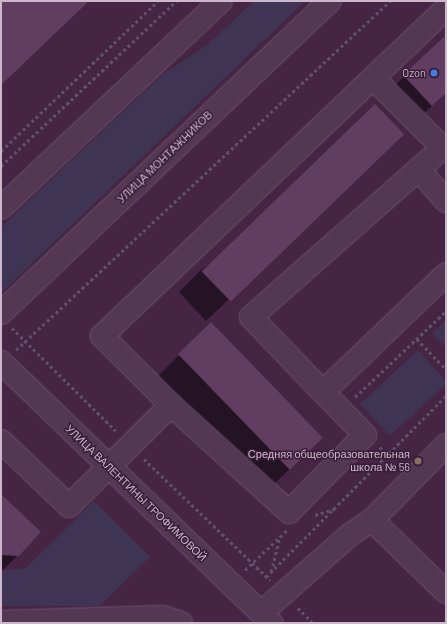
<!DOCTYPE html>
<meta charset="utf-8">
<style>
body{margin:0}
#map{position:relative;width:447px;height:624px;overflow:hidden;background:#452444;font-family:Barlow,sans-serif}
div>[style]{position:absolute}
.green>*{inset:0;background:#3f3454}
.shadow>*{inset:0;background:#0007}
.building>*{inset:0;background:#623d62;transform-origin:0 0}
.path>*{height:2.5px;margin-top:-1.25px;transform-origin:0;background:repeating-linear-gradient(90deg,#61506d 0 3px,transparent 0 6px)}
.roads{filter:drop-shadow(0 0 1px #6e546e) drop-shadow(0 0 1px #6e546e)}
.minor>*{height:22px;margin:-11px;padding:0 11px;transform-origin:11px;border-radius:11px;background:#543853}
.dots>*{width:11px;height:11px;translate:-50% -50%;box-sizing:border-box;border:2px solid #391d39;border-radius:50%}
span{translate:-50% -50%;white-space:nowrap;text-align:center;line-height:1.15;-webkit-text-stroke:3px #391d39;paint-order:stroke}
.poi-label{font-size:11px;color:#ceb6cc}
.right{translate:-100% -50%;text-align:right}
.street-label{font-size:11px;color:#ceb6cc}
.frame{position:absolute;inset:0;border:2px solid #ceb6cc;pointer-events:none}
</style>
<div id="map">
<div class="green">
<div style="clip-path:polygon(254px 1px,305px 1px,1px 293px,1px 227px,162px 75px,207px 45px)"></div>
<div style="clip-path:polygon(446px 320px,446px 347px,432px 333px)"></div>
<div style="clip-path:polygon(418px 350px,446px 381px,446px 384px,390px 436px,360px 404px)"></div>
<div style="clip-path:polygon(94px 501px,150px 557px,100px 606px,1px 606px,1px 570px,26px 568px)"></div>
</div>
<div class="shadow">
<div style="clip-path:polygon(446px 36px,446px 93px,409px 127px,382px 98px)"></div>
<div style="clip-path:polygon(403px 134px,206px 321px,179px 292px,201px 270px)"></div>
<div style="clip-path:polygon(179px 355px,299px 460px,267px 491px,157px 377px)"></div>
<div style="clip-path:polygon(1px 502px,18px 555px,1px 572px)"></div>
</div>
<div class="building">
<div style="clip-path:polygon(1px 1px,89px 1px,1px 85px)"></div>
<div style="clip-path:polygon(446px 35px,446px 93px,432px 106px,403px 75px)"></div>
<div style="left:375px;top:104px;width:42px;height:241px;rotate:46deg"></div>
<div style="left:211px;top:322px;width:161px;height:46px;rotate:46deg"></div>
<div style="clip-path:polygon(1px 494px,41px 532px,19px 556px,1px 555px)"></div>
</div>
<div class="path">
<div style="left:1px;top:151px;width:217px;rotate:-43.7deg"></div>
<div style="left:1px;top:166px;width:241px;rotate:-43.3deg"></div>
<div style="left:12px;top:328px;width:146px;rotate:44.7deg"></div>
<div style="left:417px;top:339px;width:42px;rotate:46deg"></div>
<div style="left:16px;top:350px;width:512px;rotate:-43.02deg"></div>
<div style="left:355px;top:397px;width:125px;rotate:-43.4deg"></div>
<div style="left:380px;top:447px;width:12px;rotate:48deg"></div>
<div style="left:144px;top:459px;width:175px;rotate:43.8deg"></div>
<div style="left:315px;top:515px;width:21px;rotate:-17deg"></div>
<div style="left:245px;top:570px;width:57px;rotate:-43.6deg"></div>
<div style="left:271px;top:572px;width:37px;rotate:-76deg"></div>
<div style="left:266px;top:577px;width:255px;rotate:-45.2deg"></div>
<div style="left:298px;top:608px;width:21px;rotate:45deg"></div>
</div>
<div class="roads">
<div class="minor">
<div style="left:373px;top:78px;width:99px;rotate:45deg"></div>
<div style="left:446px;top:145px;width:260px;rotate:138.6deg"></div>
<div style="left:251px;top:317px;width:104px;rotate:46.2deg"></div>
<div style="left:323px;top:392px;width:170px;rotate:-43.8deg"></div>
<div style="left:419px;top:170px;width:41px;rotate:48.9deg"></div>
<div style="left:1px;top:208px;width:302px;rotate:-43.3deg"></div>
<div style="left:1px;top:313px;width:453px;rotate:-43.5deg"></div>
<div style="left:1px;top:362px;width:376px;rotate:44deg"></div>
<div style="left:323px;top:392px;width:60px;rotate:45.7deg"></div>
<div style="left:365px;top:435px;width:108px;rotate:134.6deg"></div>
<div style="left:289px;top:512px;width:159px;rotate:-137.8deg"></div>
<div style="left:171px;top:405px;width:98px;rotate:-135deg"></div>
<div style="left:102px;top:336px;width:475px;rotate:-43.6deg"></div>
<div style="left:1px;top:441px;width:94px;rotate:43.7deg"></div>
<div style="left:69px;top:506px;width:144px;rotate:-44.7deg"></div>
<div style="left:446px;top:445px;width:105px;rotate:134.6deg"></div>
<div style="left:372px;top:520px;width:103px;rotate:44.2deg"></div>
<div style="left:261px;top:613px;width:120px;rotate:-41.3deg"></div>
<div style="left:351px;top:534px;width:25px;rotate:-34deg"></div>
<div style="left:1px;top:622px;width:162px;rotate:-1.8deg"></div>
<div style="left:163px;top:617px;width:19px;rotate:18deg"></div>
</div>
</div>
<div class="dots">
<div style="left:434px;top:73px;background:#3f7fe0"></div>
<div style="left:418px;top:461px;background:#8d6e63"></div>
</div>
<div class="poi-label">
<span class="right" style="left:426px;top:73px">Ozon</span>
<span class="right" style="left:410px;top:461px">Средняя общеобразовательная<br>школа № 56</span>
</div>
<div class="street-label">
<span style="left:165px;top:157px;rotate:-44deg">УЛИЦА МОНТАЖНИКОВ</span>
<span style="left:136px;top:493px;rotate:44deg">УЛИЦА ВАЛЕНТИНЫ ТРОФИМОВОЙ</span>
</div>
<div class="frame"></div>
</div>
